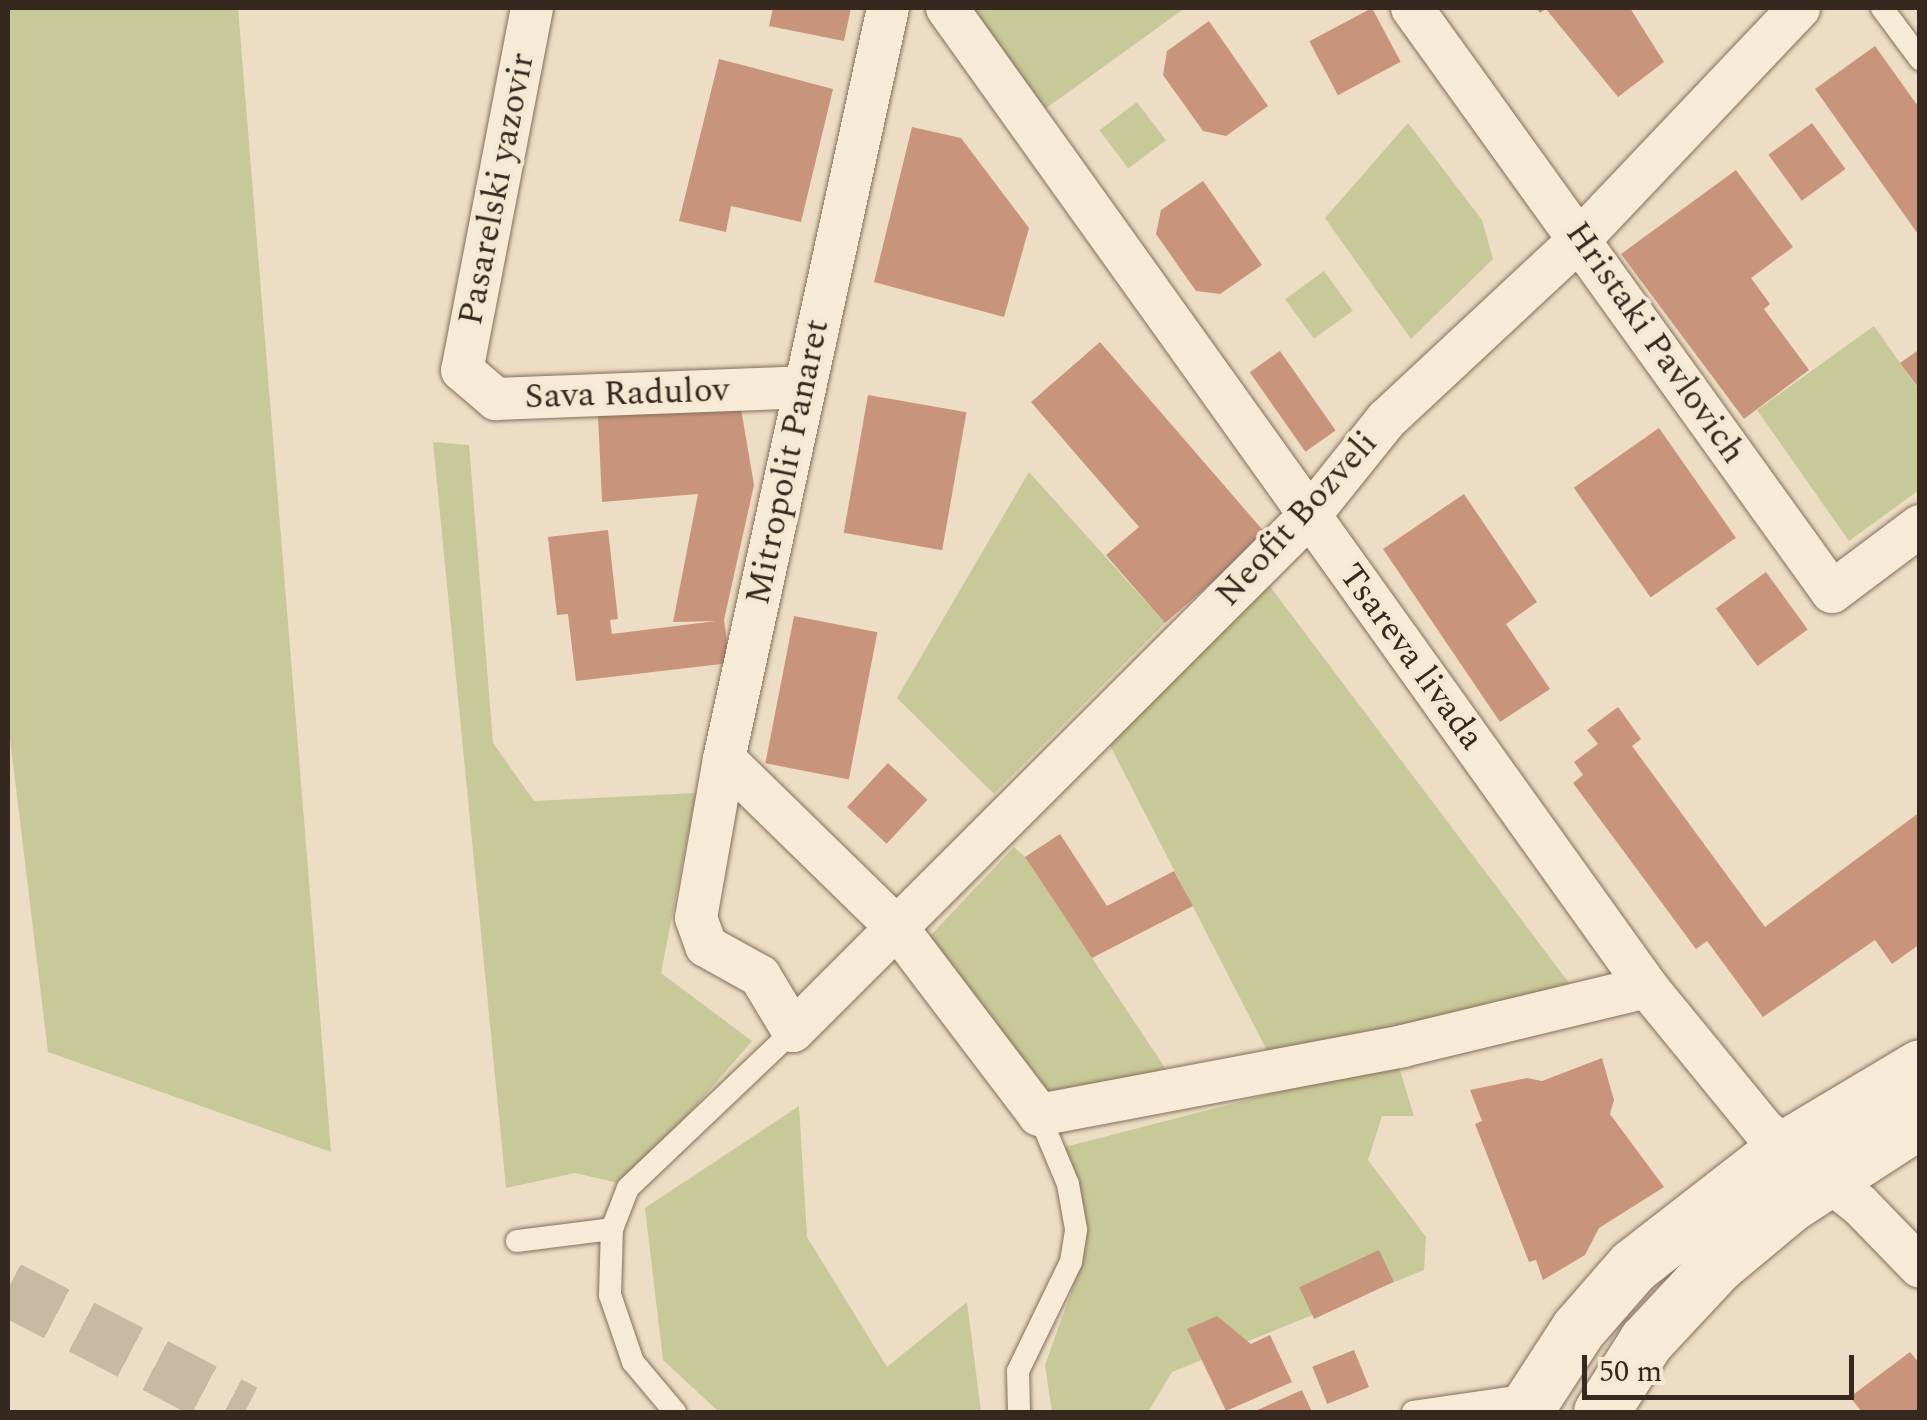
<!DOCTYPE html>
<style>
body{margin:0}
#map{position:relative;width:1927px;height:1420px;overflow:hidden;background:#ecddc4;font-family:Spectral,serif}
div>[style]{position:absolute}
.green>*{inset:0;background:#c8c998;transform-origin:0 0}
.building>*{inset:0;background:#c8957c;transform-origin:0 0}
.primary-tunnel>*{height:55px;margin-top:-27.5px;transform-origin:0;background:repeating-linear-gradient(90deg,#c8b9a3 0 55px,transparent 0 83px)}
.roads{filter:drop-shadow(0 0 2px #866e5b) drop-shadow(0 0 2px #866e5b)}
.service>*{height:22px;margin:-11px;padding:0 11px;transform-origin:11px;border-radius:11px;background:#f7ebd7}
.minor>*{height:42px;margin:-21px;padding:0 21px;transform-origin:21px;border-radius:21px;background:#f7ebd7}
.tertiary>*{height:55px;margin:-27.5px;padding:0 27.5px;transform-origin:27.5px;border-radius:27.5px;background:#f7ebd7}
span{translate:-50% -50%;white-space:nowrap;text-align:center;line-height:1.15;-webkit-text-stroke:8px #f4e8d3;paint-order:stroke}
.street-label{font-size:35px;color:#36281f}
.frame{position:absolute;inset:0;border:10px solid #36281f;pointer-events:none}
.scale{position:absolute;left:1582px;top:1355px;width:272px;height:45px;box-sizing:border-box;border:5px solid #36281f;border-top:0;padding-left:12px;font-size:30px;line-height:35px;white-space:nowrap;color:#36281f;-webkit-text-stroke:8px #f4e8d3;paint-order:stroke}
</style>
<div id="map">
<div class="green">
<div style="clip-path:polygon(8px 8px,238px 8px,331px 1152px,48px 1052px,8px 722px)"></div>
<div style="clip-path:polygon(968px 8px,1185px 8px,1045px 109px)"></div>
<div style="left:1137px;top:102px;width:48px;height:47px;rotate:53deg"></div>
<div style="clip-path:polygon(1408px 123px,1482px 220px,1493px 259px,1411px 339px,1325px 218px)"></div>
<div style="left:1324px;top:271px;width:49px;height:48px;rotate:54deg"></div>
<div style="clip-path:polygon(1874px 326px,1919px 390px,1919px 490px,1849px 541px,1757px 410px)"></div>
<div style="clip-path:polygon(433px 442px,469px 445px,493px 743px,534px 801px,696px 793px,661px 973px,752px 1041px,627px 1185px,575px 1173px,506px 1188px)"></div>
<div style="clip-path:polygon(1029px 472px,1165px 623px,994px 794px,897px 698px)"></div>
<div style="clip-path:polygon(1256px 568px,1585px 1004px,1277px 1070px,1100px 726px)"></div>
<div style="clip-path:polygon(1014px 847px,1025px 857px,1179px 1089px,1039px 1115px,915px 952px)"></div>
<div style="clip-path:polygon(1397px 1061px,1414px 1116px,1382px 1116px,1368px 1160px,1426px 1237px,1424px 1270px,1172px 1372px,1148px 1412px,1052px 1412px,1045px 1365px,1083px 1259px,1065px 1147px)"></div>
<div style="clip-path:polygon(799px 1106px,807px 1237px,887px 1367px,967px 1302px,981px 1412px,719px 1412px,663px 1360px,645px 1208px)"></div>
</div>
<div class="building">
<div style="clip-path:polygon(773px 8px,851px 8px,844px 41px,769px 26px)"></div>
<div style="left:1372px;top:8px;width:61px;height:71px;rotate:62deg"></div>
<div style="clip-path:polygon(1536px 8px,1630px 8px,1664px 62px,1618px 97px,1546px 9px,1540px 13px)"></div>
<div style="clip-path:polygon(1209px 21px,1268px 106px,1226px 136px,1203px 131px,1163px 75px,1167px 51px)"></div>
<div style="clip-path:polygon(1875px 46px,1920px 109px,1920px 237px,1815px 89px)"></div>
<div style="clip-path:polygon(719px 59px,833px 89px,801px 222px,731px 206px,726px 232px,679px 221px)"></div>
<div style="left:1812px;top:123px;width:57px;height:54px;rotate:54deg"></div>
<div style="clip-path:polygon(912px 127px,961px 138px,1029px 228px,1004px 317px,874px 282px)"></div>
<div style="clip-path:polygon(1736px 170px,1793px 247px,1751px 278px,1770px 304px,1764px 309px,1809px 370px,1744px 419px,1621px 254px)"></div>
<div style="clip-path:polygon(1203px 181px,1262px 265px,1220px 294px,1196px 291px,1156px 234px,1161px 210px)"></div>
<div style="clip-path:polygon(1100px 342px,1267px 535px,1165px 623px,1106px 555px,1139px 527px,1031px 402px)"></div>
<div style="clip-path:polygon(1920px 349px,1920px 390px,1900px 363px)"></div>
<div style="left:1280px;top:351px;width:97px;height:37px;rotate:55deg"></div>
<div style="left:868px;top:395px;width:100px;height:140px;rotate:10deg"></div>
<div style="clip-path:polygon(740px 403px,754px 485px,724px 620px,730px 663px,576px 681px,568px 614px,557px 615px,548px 537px,608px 530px,618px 619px,610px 620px,612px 634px,716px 621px,673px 622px,698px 494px,602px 502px,598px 416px)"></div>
<div style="left:1659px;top:428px;width:134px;height:104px;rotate:55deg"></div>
<div style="clip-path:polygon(1464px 494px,1537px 602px,1506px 624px,1550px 689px,1500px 722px,1383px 549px)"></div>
<div style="left:1766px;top:572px;width:71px;height:62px;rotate:54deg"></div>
<div style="left:794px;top:616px;width:85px;height:150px;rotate:11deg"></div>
<div style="clip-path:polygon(1618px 707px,1641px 739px,1632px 746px,1765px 927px,1920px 812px,1920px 944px,1892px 964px,1875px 940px,1763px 1017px,1707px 941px,1696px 949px,1573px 783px,1583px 775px,1574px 762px,1598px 744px,1587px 730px)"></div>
<div style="left:888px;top:763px;width:54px;height:60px;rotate:43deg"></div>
<div style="clip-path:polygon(1060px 834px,1107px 906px,1174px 871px,1193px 906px,1092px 958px,1025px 857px)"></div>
<div style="clip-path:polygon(1602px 1058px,1614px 1100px,1610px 1114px,1664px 1187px,1599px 1228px,1585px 1255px,1543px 1280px,1536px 1260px,1529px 1262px,1475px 1124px,1482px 1121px,1470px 1090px,1527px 1078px,1542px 1081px)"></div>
<div style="left:1379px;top:1250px;width:35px;height:88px;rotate:65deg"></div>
<div style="clip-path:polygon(1217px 1316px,1251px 1344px,1270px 1335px,1292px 1382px,1226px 1411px,1187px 1329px)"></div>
<div style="left:1354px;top:1350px;width:40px;height:45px;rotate:68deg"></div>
<div style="clip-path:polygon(1910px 1352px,1920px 1364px,1920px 1412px,1862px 1412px,1850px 1397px)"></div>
<div style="clip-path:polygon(1302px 1390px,1312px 1412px,1253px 1412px)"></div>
</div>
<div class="primary-tunnel">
<div style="left:8px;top:1288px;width:267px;rotate:27.6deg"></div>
</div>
<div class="roads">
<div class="service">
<div style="left:1882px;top:8px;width:64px;rotate:53.3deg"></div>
<div style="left:517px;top:1241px;width:96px;rotate:-7.2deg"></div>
<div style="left:675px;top:1412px;width:65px;rotate:-130deg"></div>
<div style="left:633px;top:1362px;width:71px;rotate:-108.9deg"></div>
<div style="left:610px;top:1295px;width:66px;rotate:-88.3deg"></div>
<div style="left:612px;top:1229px;width:44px;rotate:-68.7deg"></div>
<div style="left:628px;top:1188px;width:228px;rotate:-43.6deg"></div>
<div style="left:1019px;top:1412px;width:41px;rotate:-91.4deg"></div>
<div style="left:1018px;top:1371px;width:121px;rotate:-64.1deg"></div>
<div style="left:1071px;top:1262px;width:33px;rotate:-81deg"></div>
<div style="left:1076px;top:1229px;width:46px;rotate:-100.1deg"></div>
<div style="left:1068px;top:1184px;width:75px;rotate:-112.8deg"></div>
<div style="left:1413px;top:1412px;width:117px;rotate:-8.3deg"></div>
</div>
<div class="minor">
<div style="left:532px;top:8px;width:369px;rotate:100.9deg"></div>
<div style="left:462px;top:370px;width:45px;rotate:40.5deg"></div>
<div style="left:496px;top:399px;width:307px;rotate:-2.2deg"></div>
<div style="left:888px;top:8px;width:769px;rotate:102.32deg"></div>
<div style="left:724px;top:759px;width:161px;rotate:100deg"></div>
<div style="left:696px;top:918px;width:30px;rotate:70deg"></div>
<div style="left:706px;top:946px;width:62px;rotate:29.1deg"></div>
<div style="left:760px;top:976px;width:64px;rotate:59deg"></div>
<div style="left:793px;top:1031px;width:730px;rotate:-44.94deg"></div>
<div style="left:1310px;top:515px;width:122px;rotate:-51.3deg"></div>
<div style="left:1386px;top:420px;width:267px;rotate:-43deg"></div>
<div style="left:1581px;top:238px;width:317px;rotate:-46.5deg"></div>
<div style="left:947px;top:8px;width:1204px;rotate:54.43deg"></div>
<div style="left:1647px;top:987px;width:185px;rotate:50.7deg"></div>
<div style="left:1764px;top:1130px;width:122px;rotate:38deg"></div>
<div style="left:1860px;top:1205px;width:86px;rotate:45.9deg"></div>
<div style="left:1412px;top:8px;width:719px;rotate:54.28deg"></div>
<div style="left:1832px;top:592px;width:110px;rotate:-36.9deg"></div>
<div style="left:724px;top:759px;width:243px;rotate:44.3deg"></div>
<div style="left:898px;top:929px;width:233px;rotate:52.8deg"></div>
<div style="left:1039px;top:1115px;width:370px;rotate:-10.7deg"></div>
<div style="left:1403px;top:1046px;width:251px;rotate:-13.6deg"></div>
</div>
<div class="tertiary">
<div style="left:1524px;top:1412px;width:99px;rotate:-57deg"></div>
<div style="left:1578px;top:1329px;width:84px;rotate:-48.9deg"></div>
<div style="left:1633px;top:1266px;width:194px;rotate:-37.9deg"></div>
<div style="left:1786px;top:1147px;width:156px;rotate:-30.8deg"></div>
<div style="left:1601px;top:1412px;width:84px;rotate:-57.6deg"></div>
<div style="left:1646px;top:1341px;width:103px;rotate:-47deg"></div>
<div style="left:1716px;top:1266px;width:95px;rotate:-39.9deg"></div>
<div style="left:1789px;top:1205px;width:156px;rotate:-33deg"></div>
</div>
</div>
<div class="street-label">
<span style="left:497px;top:189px;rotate:-79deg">Pasarelski yazovir</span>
<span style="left:1655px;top:343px;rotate:55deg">Hristaki Pavlovich</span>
<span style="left:627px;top:394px;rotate:-2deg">Sava Radulov</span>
<span style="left:788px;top:462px;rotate:-78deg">Mitropolit Panaret</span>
<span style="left:1297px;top:519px;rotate:-48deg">Neofit Bozveli</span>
<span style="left:1411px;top:657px;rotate:54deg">Tsareva livada</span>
</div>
<div class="frame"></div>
<div class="scale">50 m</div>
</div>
